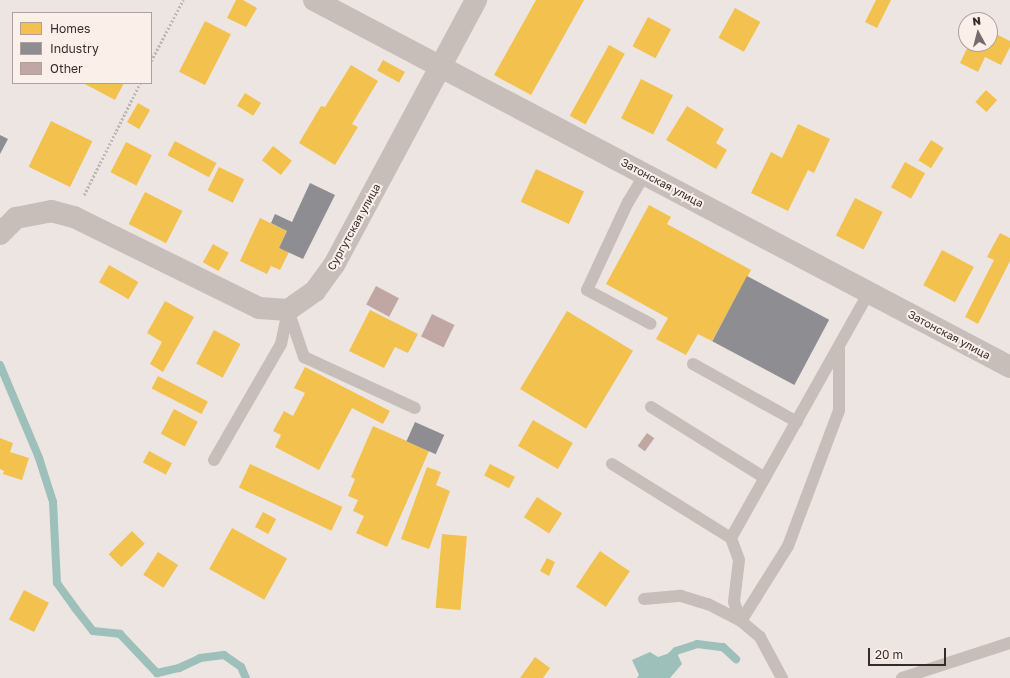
<!DOCTYPE html>
<meta charset="utf-8">
<style>
body{margin:0}
#map{position:relative;width:1010px;height:678px;overflow:hidden;background:#ede5e1;font-family:"Golos Text",sans-serif}
div>[style]{position:absolute}
.water>*{inset:0;background:#9dc0ba}
.homes>*{inset:0;background:#f2c14e;transform-origin:0 0}
.industry>*{inset:0;background:#8d8d92;transform-origin:0 0}
.stream>*{height:8px;margin:-4px;padding:0 4px;transform-origin:4px;border-radius:4px;background:#9dc0ba}
.building>*{inset:0;background:#c1a7a3;transform-origin:0 0}
.path>*{height:2.5px;margin-top:-1.25px;transform-origin:0;background:repeating-linear-gradient(90deg,#bfb6b3 0 2px,transparent 0 4px)}
.service>*{height:12px;margin:-6px;padding:0 6px;transform-origin:6px;border-radius:6px;background:#c7beba}
.minor>*{height:22px;margin:-11px;padding:0 11px;transform-origin:11px;border-radius:11px;background:#c7beba}
span{translate:-50% -50%;white-space:nowrap;text-align:center;line-height:1.15;-webkit-text-stroke:4px #faefe9;paint-order:stroke}
.street-label{font-size:11px;color:#372b28}
.legend{position:absolute;left:12px;top:12px;width:140px;height:72px;box-sizing:border-box;background:#faefe9;border:1px solid #aca19c;margin:0;padding:5px 7px;list-style:none;font-size:12px;color:#372b28}
.legend li{display:flex;align-items:center;gap:8px;height:20px}
.legend b{width:20px;border:1px solid #aca19c}
.north{position:absolute;left:958px;top:12px;width:40px;height:40px;box-sizing:border-box;background:#faefe9;border:1px solid #aca19c;border-radius:50%;rotate:353deg;font-size:11px;font-weight:700;line-height:16px;text-align:center;color:#372b28}
.north::after{content:'';display:block;margin:auto;width:14px;height:18px;background:#776c69;clip-path:polygon(50% 0,100% 100%,50% 72%,0 100%)}
.scale{position:absolute;left:868px;top:648px;width:78px;height:18px;box-sizing:border-box;border:2px solid #372b28;border-top:0;padding-left:5px;font-size:12px;line-height:14px;white-space:nowrap;color:#372b28;-webkit-text-stroke:3px #faefe9;paint-order:stroke}
</style>
<div id="map">
<div class="water">
<div style="clip-path:polygon(676px 651px,682px 664px,670px 678px,637px 678px,639px 675px,632px 660px,650px 652px,658px 657px)"></div>
</div>
<div class="homes">
<div style="clip-path:polygon(236px 0,243px 0,257px 8px,246px 27px,227px 18px)"></div>
<div style="clip-path:polygon(536px 0,584px 0,531px 95px,494px 75px)"></div>
<div style="clip-path:polygon(876px 0,891px 0,877px 28px,865px 22px)"></div>
<div style="left:735px;top:8px;width:29px;height:34px;rotate:29deg"></div>
<div style="left:648px;top:17px;width:26px;height:33px;rotate:28deg"></div>
<div style="left:205px;top:21px;width:29px;height:57px;rotate:27deg"></div>
<div style="clip-path:polygon(990px 31px,1010px 41px,1010px 47px,1001px 65px,985px 57px,978px 72px,960px 63px,969px 44px,990px 44px)"></div>
<div style="left:609px;top:45px;width:18px;height:81px;rotate:29deg"></div>
<div style="left:383px;top:60px;width:25px;height:12px;rotate:29deg"></div>
<div style="clip-path:polygon(351px 65px,378px 81px,352px 124px,358px 127px,335px 165px,299px 143px,321px 106px,325px 107px)"></div>
<div style="left:641px;top:79px;width:36px;height:44px;rotate:27deg"></div>
<div style="clip-path:polygon(83px 83px,124px 83px,115px 100px)"></div>
<div style="left:986px;top:90px;width:15px;height:16px;rotate:42deg"></div>
<div style="left:245px;top:93px;width:19px;height:15px;rotate:32deg"></div>
<div style="left:138px;top:103px;width:14px;height:22px;rotate:30deg"></div>
<div style="clip-path:polygon(687px 106px,724px 129px,716px 143px,727px 150px,716px 169px,666px 140px)"></div>
<div style="left:51px;top:121px;width:46px;height:51px;rotate:26deg"></div>
<div style="clip-path:polygon(798px 124px,830px 139px,814px 173px,808px 170px,788px 211px,751px 193px,771px 152px,782px 158px)"></div>
<div style="left:931px;top:140px;width:15px;height:24px;rotate:32deg"></div>
<div style="left:175px;top:141px;width:47px;height:16px;rotate:28deg"></div>
<div style="left:126px;top:142px;width:29px;height:34px;rotate:27deg"></div>
<div style="left:273px;top:146px;width:24px;height:18px;rotate:38deg"></div>
<div style="left:905px;top:162px;width:23px;height:29px;rotate:29deg"></div>
<div style="left:219px;top:167px;width:28px;height:26px;rotate:26deg"></div>
<div style="left:536px;top:169px;width:53px;height:36px;rotate:25deg"></div>
<div style="left:145px;top:192px;width:42px;height:36px;rotate:27deg"></div>
<div style="left:855px;top:198px;width:31px;height:42px;rotate:27deg"></div>
<div style="clip-path:polygon(649px 205px,671px 217px,667px 224px,751px 270px,712px 341px,698px 334px,686px 355px,656px 339px,668px 318px,606px 284px)"></div>
<div style="clip-path:polygon(260px 218px,287px 231px,279px 248px,289px 252px,280px 270px,271px 266px,267px 274px,240px 261px)"></div>
<div style="clip-path:polygon(1000px 233px,1010px 238px,1010px 261px,978px 324px,965px 317px,994px 260px,987px 257px)"></div>
<div style="left:213px;top:244px;width:18px;height:21px;rotate:29deg"></div>
<div style="left:942px;top:250px;width:36px;height:40px;rotate:28deg"></div>
<div style="left:109px;top:265px;width:34px;height:20px;rotate:30deg"></div>
<div style="clip-path:polygon(165px 301px,194px 317px,163px 372px,150px 364px,162px 342px,147px 333px)"></div>
<div style="clip-path:polygon(370px 310px,418px 334px,408px 353px,395px 347px,384px 368px,349px 351px)"></div>
<div style="left:567px;top:311px;width:77px;height:91px;rotate:31deg"></div>
<div style="left:214px;top:330px;width:30px;height:38px;rotate:28deg"></div>
<div style="clip-path:polygon(305px 367px,390px 411px,383px 424px,352px 408px,319px 470px,275px 447px,281px 435px,273px 431px,284px 411px,293px 416px,305px 393px,294px 388px)"></div>
<div style="left:158px;top:376px;width:56px;height:14px;rotate:27deg"></div>
<div style="left:174px;top:409px;width:27px;height:28px;rotate:28deg"></div>
<div style="left:533px;top:420px;width:46px;height:30px;rotate:30deg"></div>
<div style="clip-path:polygon(373px 426px,429px 451px,387px 547px,356px 533px,364px 516px,353px 511px,358px 500px,348px 496px,355px 479px,351px 477px)"></div>
<div style="clip-path:polygon(0 438px,13px 443px,10px 452px,29px 458px,22px 480px,3px 474px,4px 471px,0 469px)"></div>
<div style="left:149px;top:451px;width:26px;height:13px;rotate:28deg"></div>
<div style="left:250px;top:464px;width:102px;height:26px;rotate:25deg"></div>
<div style="left:490px;top:464px;width:28px;height:13px;rotate:27deg"></div>
<div style="clip-path:polygon(427px 467px,441px 472px,436px 485px,450px 491px,429px 549px,401px 539px)"></div>
<div style="left:537px;top:497px;width:30px;height:24px;rotate:33deg"></div>
<div style="left:263px;top:512px;width:15px;height:17px;rotate:28deg"></div>
<div style="left:232px;top:528px;width:63px;height:47px;rotate:29deg"></div>
<div style="left:132px;top:531px;width:18px;height:33px;rotate:45deg"></div>
<div style="left:442px;top:534px;width:25px;height:74px;rotate:5deg"></div>
<div style="left:600px;top:551px;width:36px;height:43px;rotate:34deg"></div>
<div style="left:158px;top:552px;width:24px;height:27px;rotate:33deg"></div>
<div style="clip-path:polygon(547px 558px,555px 562px,549px 576px,540px 571px)"></div>
<div style="left:24px;top:590px;width:28px;height:33px;rotate:27deg"></div>
<div style="clip-path:polygon(535px 657px,550px 668px,543px 678px,520px 678px)"></div>
</div>
<div class="industry">
<div style="clip-path:polygon(0 135px,8px 139px,0 154px)"></div>
<div style="clip-path:polygon(310px 183px,335px 195px,303px 259px,279px 248px,287px 231px,271px 223px,275px 214px,292px 222px)"></div>
<div style="left:747px;top:276px;width:93px;height:74px;rotate:28deg"></div>
<div style="left:415px;top:422px;width:32px;height:21px;rotate:24deg"></div>
</div>
<div class="stream">
<div style="left:0;top:365px;width:101px;rotate:67.2deg"></div>
<div style="left:39px;top:458px;width:46px;rotate:72.3deg"></div>
<div style="left:53px;top:502px;width:81px;rotate:87.2deg"></div>
<div style="left:57px;top:583px;width:31px;rotate:54deg"></div>
<div style="left:75px;top:608px;width:29px;rotate:52deg"></div>
<div style="left:93px;top:631px;width:27px;rotate:6deg"></div>
<div style="left:120px;top:634px;width:54px;rotate:46.5deg"></div>
<div style="left:157px;top:673px;width:23px;rotate:-13deg"></div>
<div style="left:179px;top:668px;width:23px;rotate:-25deg"></div>
<div style="left:200px;top:658px;width:24px;rotate:-7deg"></div>
<div style="left:224px;top:655px;width:21px;rotate:35deg"></div>
<div style="left:241px;top:667px;width:12px;rotate:66deg"></div>
<div style="left:668px;top:659px;width:11px;rotate:-45deg"></div>
<div style="left:676px;top:651px;width:22px;rotate:-18deg"></div>
<div style="left:697px;top:644px;width:26px;rotate:7deg"></div>
<div style="left:723px;top:647px;width:18px;rotate:43deg"></div>
</div>
<div class="building">
<div style="left:376px;top:286px;width:26px;height:21px;rotate:28deg"></div>
<div style="left:432px;top:314px;width:25px;height:25px;rotate:26deg"></div>
<div style="left:647px;top:433px;width:9px;height:16px;rotate:36deg"></div>
</div>
<div class="path">
<div style="left:151px;top:61px;width:69px;rotate:-62.3deg"></div>
<div style="left:84px;top:195px;width:125px;rotate:-63.4deg"></div>
</div>
<div class="service">
<div style="left:645px;top:174px;width:33px;rotate:121deg"></div>
<div style="left:628px;top:202px;width:97px;rotate:115deg"></div>
<div style="left:587px;top:290px;width:72px;rotate:28deg"></div>
<div style="left:288px;top:310px;width:50px;rotate:71.2deg"></div>
<div style="left:304px;top:357px;width:122px;rotate:24.7deg"></div>
<div style="left:693px;top:364px;width:119px;rotate:29.1deg"></div>
<div style="left:651px;top:407px;width:134px;rotate:31.9deg"></div>
<div style="left:214px;top:460px;width:134px;rotate:-60deg"></div>
<div style="left:281px;top:344px;width:34px;rotate:-78deg"></div>
<div style="left:612px;top:464px;width:140px;rotate:31.9deg"></div>
<div style="left:731px;top:538px;width:282px;rotate:-60.7deg"></div>
<div style="left:731px;top:538px;width:23px;rotate:70deg"></div>
<div style="left:739px;top:560px;width:42px;rotate:96.8deg"></div>
<div style="left:734px;top:602px;width:20px;rotate:70deg"></div>
<div style="left:644px;top:599px;width:37px;rotate:-5deg"></div>
<div style="left:681px;top:596px;width:28px;rotate:17deg"></div>
<div style="left:708px;top:604px;width:37px;rotate:27deg"></div>
<div style="left:741px;top:621px;width:25px;rotate:40deg"></div>
<div style="left:760px;top:637px;width:47px;rotate:61.8deg"></div>
<div style="left:741px;top:621px;width:89px;rotate:-57.9deg"></div>
<div style="left:788px;top:546px;width:145px;rotate:-69.4deg"></div>
<div style="left:839px;top:410px;width:61px;rotate:-90deg"></div>
<div style="left:902px;top:678px;width:114px;rotate:-18deg"></div>
</div>
<div class="minor">
<div style="left:314px;top:0;width:787px;rotate:27.8deg"></div>
<div style="left:0;top:234px;width:23px;rotate:-45deg"></div>
<div style="left:16px;top:218px;width:36px;rotate:-11deg"></div>
<div style="left:51px;top:211px;width:24px;rotate:15deg"></div>
<div style="left:74px;top:217px;width:206px;rotate:26.2deg"></div>
<div style="left:259px;top:308px;width:29px;rotate:4deg"></div>
<div style="left:288px;top:310px;width:33px;rotate:-35deg"></div>
<div style="left:315px;top:291px;width:32px;rotate:-54deg"></div>
<div style="left:334px;top:265px;width:301px;rotate:-61.8deg"></div>
</div>
<div class="street-label">
<span style="left:662px;top:183px;rotate:28deg">Затонская улица</span>
<span style="left:354px;top:227px;rotate:-61deg">Сургутская улица</span>
<span style="left:949px;top:335px;rotate:28deg">Затонская улица</span>
</div>
<ul class="legend">
<li><b style="height:11px;background:#f2c14e"></b>Homes</li>
<li><b style="height:11px;background:#8d8d92"></b>Industry</li>
<li><b style="height:11px;background:#c1a7a3"></b>Other</li>
</ul>
<div class="north">N</div>
<div class="scale">20 m</div>
</div>
